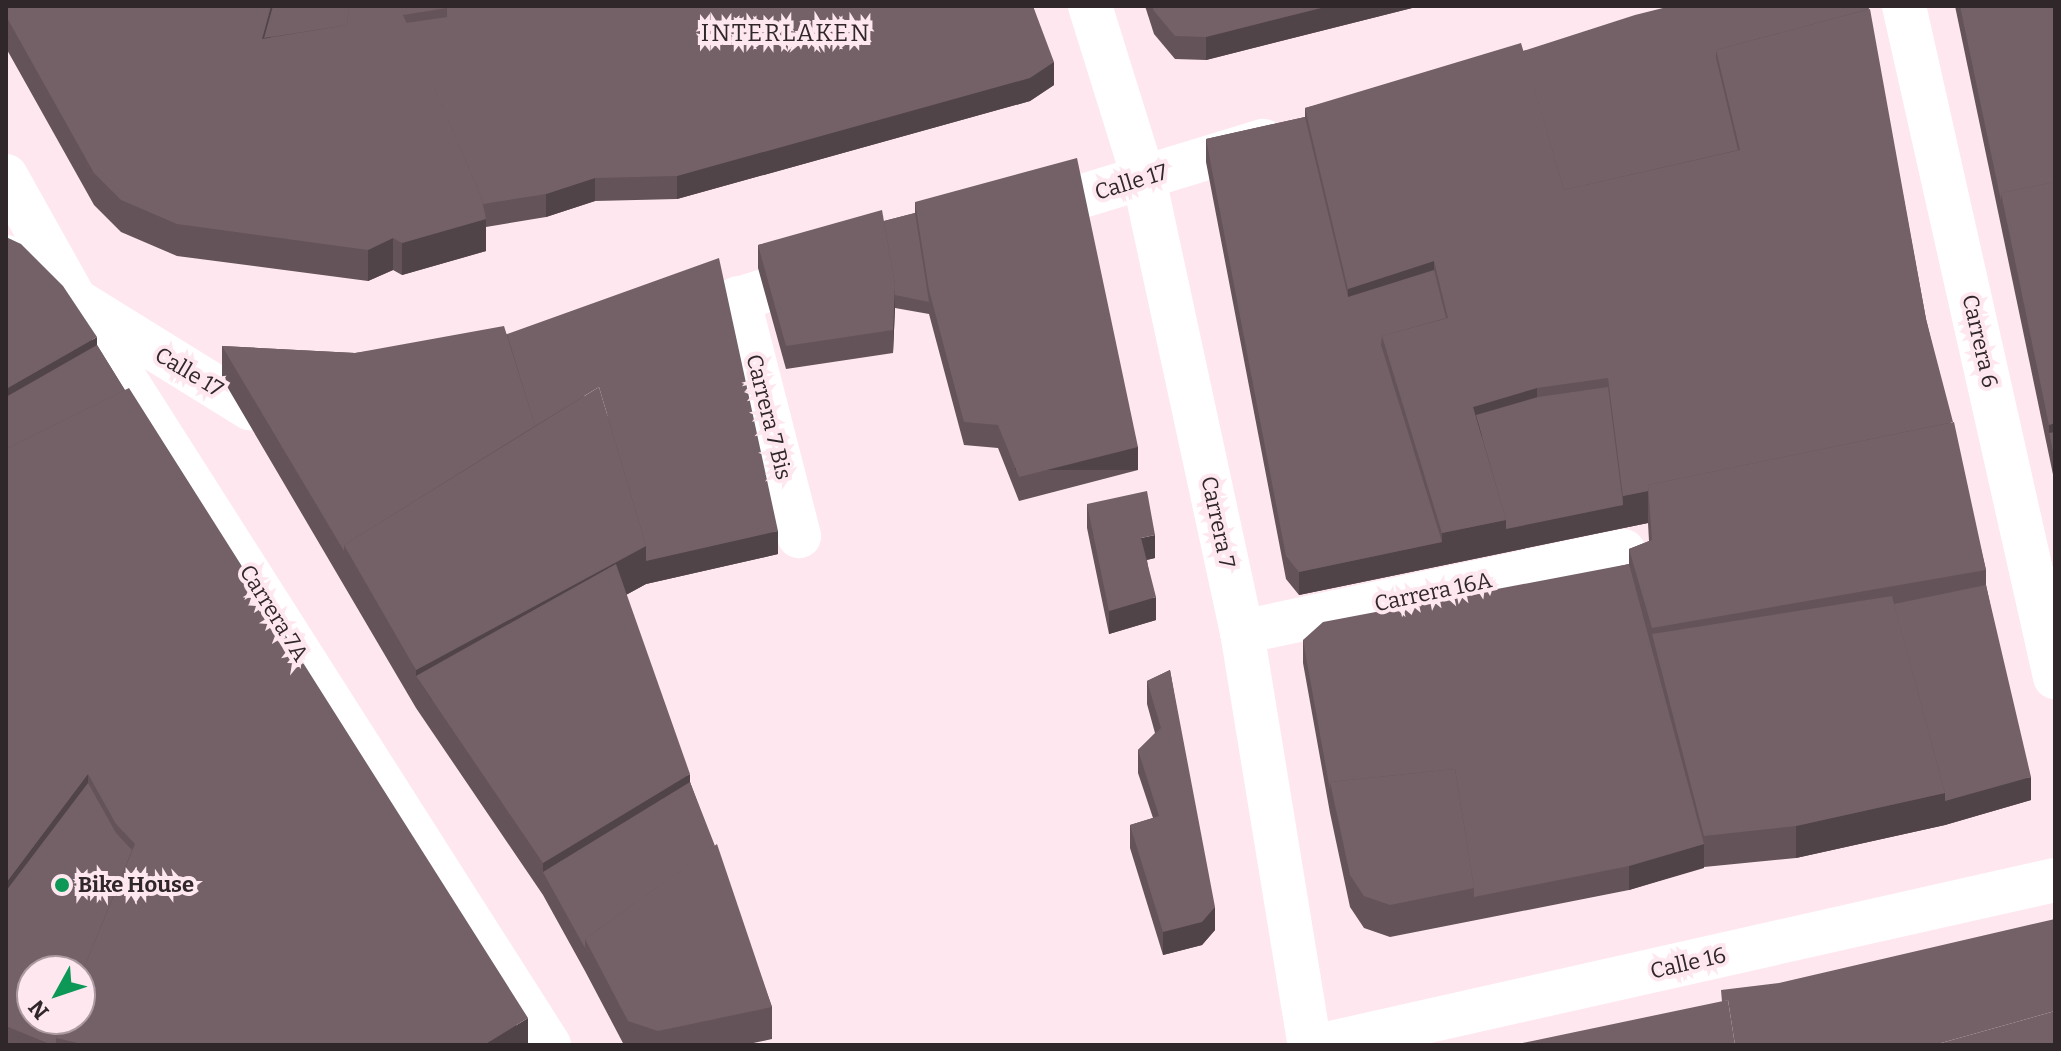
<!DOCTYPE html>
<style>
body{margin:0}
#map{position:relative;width:2061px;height:1051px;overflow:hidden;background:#fee7ef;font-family:Bitter,serif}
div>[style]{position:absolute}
.street>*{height:44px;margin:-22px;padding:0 22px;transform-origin:22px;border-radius:22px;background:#fff}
.secondary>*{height:44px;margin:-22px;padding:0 22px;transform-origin:22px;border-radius:22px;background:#fff}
.wall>*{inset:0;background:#645359}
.shaded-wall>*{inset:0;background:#514449;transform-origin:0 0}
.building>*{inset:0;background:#746168}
.dots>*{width:22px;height:22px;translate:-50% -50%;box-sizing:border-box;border:4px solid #fee7ef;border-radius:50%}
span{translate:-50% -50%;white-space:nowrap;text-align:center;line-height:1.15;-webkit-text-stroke:8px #fee7ef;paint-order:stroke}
.street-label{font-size:22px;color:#30272a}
.poi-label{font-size:22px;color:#30272a;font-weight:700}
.left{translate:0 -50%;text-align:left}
.neighbourhood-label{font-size:24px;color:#30272a;letter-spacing:2px}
.frame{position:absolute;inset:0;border:8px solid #30272a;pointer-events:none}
.north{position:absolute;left:16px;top:955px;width:80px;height:80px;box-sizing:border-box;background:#fee7ef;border:2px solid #ac9aa0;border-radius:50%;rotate:230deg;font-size:22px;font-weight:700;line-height:32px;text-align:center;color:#30272a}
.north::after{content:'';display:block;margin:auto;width:28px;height:36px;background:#0e9858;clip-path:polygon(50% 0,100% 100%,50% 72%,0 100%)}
</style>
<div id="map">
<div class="street">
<div style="left:6px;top:176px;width:148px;rotate:60.8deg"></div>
<div style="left:78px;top:305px;width:877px;rotate:57.52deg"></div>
<div style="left:1027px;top:213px;width:247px;rotate:-17deg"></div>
<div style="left:6px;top:257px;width:287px;rotate:31.8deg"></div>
<div style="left:250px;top:408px;width:40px;rotate:-4.3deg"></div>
<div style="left:738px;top:298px;width:246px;rotate:75.6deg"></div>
<div style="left:670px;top:320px;width:160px;rotate:-17.1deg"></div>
<div style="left:1242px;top:632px;width:390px;rotate:-12deg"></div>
</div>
<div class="secondary">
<div style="left:1090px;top:6px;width:181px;rotate:72.7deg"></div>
<div style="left:1144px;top:179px;width:463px;rotate:77.8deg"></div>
<div style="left:1242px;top:632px;width:419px;rotate:80.7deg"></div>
<div style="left:1904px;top:6px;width:688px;rotate:77.32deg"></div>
<div style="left:1322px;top:1045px;width:751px;rotate:-12.69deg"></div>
</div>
<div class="wall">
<div style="clip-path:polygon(6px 6px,1033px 6px,1054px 85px,1030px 101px,677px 199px,595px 201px,546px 217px,486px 227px,486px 251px,402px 275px,393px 270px,368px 281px,177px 256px,121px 232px,94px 205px,6px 48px)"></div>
<div style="clip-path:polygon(1145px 6px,1420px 6px,1206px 60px,1175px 59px,1154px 34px)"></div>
<div style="clip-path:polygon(1868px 6px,1926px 319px,1986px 570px,1986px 585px,2031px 800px,1945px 825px,1796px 858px,1704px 867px,1629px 890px,1390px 937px,1364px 928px,1350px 907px,1330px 813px,1303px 663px,1303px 640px,1629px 564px,1629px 549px,1649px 541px,1648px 523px,1299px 595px,1286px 579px,1206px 162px,1206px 139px,1305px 117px,1305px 108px,1523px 51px)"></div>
<div style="clip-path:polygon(1955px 6px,2055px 6px,2055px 484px)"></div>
<div style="clip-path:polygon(915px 202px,1138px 470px,1019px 501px,998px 448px,964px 445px,929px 314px,895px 308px,893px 353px,786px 369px,758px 268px,758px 245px,884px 221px,915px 213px)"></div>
<div style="clip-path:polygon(6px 237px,97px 345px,528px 1045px,6px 1045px)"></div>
<div style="clip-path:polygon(507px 334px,778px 554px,646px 584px,626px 595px,690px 782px,772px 1007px,772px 1039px,744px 1045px,624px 1045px,585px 971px,543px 895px,416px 708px,222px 378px,222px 346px,355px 353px)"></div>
<div style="clip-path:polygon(1087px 504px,1155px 558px,1147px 560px,1156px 620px,1109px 634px,1087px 528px)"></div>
<div style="clip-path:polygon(1170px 670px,1215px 930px,1202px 945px,1163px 955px,1130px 848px,1130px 825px,1153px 818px,1138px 773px,1138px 750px,1155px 733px,1147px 704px,1147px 681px)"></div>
</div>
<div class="shaded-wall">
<div style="clip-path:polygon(271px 6px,280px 6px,268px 46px,262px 39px)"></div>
<div style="clip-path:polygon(1329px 6px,1420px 6px,1206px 60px,1206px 37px)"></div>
<div style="clip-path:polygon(1054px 62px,1054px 85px,1030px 101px,677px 199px,677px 176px)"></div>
<div style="clip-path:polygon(595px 178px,595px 201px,546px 217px,546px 194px)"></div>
<div style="clip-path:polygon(486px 219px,486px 251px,402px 275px,402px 243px)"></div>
<div style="clip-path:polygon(393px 238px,393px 270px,368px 281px,368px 250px)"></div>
<div style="clip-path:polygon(1434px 261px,1434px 293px,1348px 321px,1348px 289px)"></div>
<div style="clip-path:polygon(895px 284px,895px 308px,893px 353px,893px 330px)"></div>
<div style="clip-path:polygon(97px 337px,97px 369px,6px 420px,6px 389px)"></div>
<div style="clip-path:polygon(1537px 388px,1537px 420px,1479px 437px,1473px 407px)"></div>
<div style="clip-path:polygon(2055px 423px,2055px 455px,2049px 433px,2049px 425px)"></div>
<div style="left:1138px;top:447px;width:23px;height:123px;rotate:90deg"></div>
<div style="clip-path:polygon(1648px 491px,1648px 523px,1299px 595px,1299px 572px,1442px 542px,1442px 533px,1506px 520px,1623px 505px,1623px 496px)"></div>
<div style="clip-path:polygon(778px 531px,778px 554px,646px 584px,432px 700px,416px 676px,416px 670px,646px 546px)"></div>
<div style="clip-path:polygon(1155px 535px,1155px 558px,1141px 561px,1141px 538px)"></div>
<div style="clip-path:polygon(1156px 597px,1156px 620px,1109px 634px,1109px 611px)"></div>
<div style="clip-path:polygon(88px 774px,88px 806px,6px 914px,6px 883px)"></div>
<div style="clip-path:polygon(690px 774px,690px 806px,543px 872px,543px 863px)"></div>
<div style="clip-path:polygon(2031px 777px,2031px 800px,1945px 825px,1796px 858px,1796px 826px,1945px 793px)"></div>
<div style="clip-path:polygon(1704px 844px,1704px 868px,1629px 890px,1629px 866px)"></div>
<div style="clip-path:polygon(1215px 907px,1215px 930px,1202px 945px,1163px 955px,1163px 932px)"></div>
<div style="clip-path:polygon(528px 1018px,528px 1045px,484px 1045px)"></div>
</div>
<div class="building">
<div style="clip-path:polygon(6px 6px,271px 6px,262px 39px,347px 25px,349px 6px,447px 6px,447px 8px,403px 15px,481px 196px,486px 219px,402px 243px,393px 238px,368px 250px,177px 224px,121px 200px,94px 173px,6px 16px)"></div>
<div style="clip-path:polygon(273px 6px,349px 6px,347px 25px,264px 38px)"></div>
<div style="clip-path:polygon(447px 6px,1033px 6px,1054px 62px,1030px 78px,677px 176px,595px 178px,546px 194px,483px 204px,481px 196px,406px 23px,447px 17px)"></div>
<div style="clip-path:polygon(1152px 6px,1329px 6px,1206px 37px,1175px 36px,1154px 11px)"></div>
<div style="clip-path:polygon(1671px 6px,1868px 6px,1869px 9px,1716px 50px,1716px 58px,1738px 150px,1564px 190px,1523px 51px,1635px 15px)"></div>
<div style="clip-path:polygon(1960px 6px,2055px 6px,2055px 182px,2001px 193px,2001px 201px)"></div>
<div style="clip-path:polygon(1870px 9px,1926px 319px,1953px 422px,1648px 485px,1648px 491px,1623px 496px,1608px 378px,1537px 388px,1473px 407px,1506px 520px,1442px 533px,1382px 336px,1448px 318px,1434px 261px,1348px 289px,1305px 108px,1521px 43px,1564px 190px,1740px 150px,1716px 50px)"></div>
<div style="clip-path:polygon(1305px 117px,1348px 297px,1434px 270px,1446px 318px,1382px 336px,1381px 345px,1442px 542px,1299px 572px,1286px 556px,1206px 139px)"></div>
<div style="clip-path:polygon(1077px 158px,1138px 447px,1019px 477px,998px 425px,964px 422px,929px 290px,915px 202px)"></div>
<div style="clip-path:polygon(2055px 182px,2055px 423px,2049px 425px,2001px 193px)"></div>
<div style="clip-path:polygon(882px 210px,895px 284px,893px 330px,786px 346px,758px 245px)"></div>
<div style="clip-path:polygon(915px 213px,929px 302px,895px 295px,895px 284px,884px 221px)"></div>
<div style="clip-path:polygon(6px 237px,21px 244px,63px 286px,97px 337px,6px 389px)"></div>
<div style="clip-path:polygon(719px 258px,778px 531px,646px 561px,646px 546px,599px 387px,535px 426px,507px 334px)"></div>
<div style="clip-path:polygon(504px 326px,535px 426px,344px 545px,344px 551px,222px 346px,355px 353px)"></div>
<div style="clip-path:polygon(97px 345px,125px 390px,6px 449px,6px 397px)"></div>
<div style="clip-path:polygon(599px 387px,646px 546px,416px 670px,344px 545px)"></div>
<div style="clip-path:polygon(1608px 387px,1623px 505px,1506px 529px,1506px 520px,1476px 415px,1538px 397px)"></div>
<div style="clip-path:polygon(129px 388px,528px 1018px,484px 1045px,86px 1045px,56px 1038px,63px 1019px,80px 1019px,80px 978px,135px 844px,116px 824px,88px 774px,6px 883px,6px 449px)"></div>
<div style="clip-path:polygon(1954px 422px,1986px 570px,1652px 628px,1629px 549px,1652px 540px,1648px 485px)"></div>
<div style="clip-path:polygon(2055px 432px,2055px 461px,2049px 433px)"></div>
<div style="clip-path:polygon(1147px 491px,1155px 535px,1141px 538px,1156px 597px,1109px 611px,1087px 504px)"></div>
<div style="clip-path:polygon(616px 564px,690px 774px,543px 863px,416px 676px)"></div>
<div style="clip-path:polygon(1629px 564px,1704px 844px,1629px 866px,1474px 897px,1474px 888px,1455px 769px,1330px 782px,1330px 790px,1303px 640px,1323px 622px)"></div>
<div style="clip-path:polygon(1986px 585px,2031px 777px,1945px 801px,1945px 793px,1894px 604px)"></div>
<div style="clip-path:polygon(1892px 596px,1945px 793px,1796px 826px,1704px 836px,1652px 634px)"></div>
<div style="clip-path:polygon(1170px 670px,1215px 907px,1202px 922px,1163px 932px,1130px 825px,1159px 816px,1138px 750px,1161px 728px,1147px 681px)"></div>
<div style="clip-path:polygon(1455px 769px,1474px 888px,1390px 905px,1364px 896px,1350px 875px,1330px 782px)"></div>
<div style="clip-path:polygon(690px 782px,715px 846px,585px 939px,585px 948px,543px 872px)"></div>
<div style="clip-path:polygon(88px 783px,116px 833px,132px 850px,80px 978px,80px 971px,32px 971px,32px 1019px,63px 1019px,56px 1038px,56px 1045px,52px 1045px,6px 1026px,6px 891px)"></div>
<div style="clip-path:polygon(717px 844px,772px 1007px,658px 1031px,628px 1021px,585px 939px)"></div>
<div style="clip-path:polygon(2055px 919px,2055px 1011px,1934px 1045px,1735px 1045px,1728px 1000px,1722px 1002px,1721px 990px,1779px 983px)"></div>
<div style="clip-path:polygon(1728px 1000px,1735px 1045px,1513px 1045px)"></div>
<div style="clip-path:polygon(2055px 1011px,2055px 1045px,1934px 1045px)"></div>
</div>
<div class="dots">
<div style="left:62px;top:885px;background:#0e9858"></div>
</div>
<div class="street-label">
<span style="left:1131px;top:182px;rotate:-17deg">Calle 17</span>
<span style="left:1980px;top:341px;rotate:77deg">Carrera 6</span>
<span style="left:189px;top:372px;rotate:31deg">Calle 17</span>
<span style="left:769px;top:417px;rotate:76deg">Carrera 7 Bis</span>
<span style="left:1218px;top:522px;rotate:78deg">Carrera 7</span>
<span style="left:1433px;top:592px;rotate:-12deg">Carrera 16A</span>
<span style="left:274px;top:613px;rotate:58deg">Carrera 7A</span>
<span style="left:1688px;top:963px;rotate:-13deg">Calle 16</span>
</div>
<div class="poi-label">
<span class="left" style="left:78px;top:885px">Bike House</span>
</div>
<div class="neighbourhood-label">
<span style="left:786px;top:34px">INTERLAKEN</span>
</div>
<div class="frame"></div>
<div class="north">N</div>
</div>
